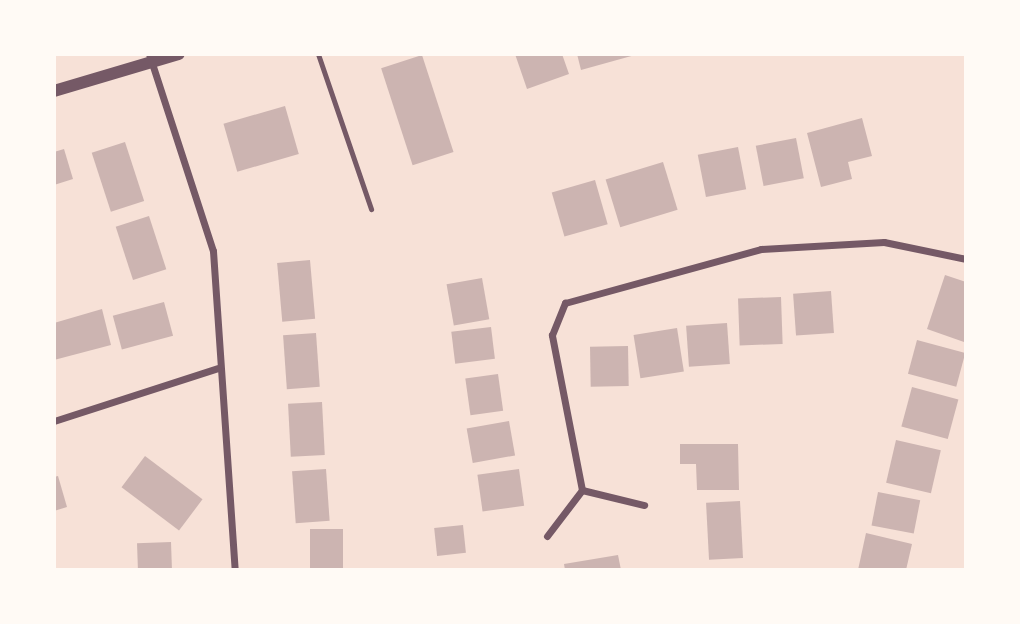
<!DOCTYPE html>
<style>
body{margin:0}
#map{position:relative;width:1020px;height:624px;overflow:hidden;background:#f7e1d7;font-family:"Varela Round",sans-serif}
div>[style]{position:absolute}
.building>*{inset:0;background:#ccb4b1;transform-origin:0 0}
.service>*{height:5px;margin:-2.5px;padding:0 2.5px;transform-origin:2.5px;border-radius:2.5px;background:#755966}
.minor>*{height:7px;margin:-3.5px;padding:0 3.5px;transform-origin:3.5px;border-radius:3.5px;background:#755966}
.tertiary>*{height:12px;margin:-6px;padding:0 6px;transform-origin:6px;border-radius:6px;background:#755966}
span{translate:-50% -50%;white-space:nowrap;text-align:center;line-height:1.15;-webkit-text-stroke:5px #fffaf5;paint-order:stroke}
.frame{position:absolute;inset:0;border:56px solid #fffaf5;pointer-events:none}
</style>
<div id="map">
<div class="building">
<div style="clip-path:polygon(515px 54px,562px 54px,569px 74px,527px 89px)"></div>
<div style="clip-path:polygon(577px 54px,635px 54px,635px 55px,581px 70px)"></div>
<div style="left:422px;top:55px;width:102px;height:43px;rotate:72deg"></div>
<div style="left:285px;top:106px;width:50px;height:64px;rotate:74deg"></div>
<div style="clip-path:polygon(862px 118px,872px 156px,848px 162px,852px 179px,821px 187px,807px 133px)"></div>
<div style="left:796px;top:138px;width:41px;height:41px;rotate:79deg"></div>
<div style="left:125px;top:142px;width:62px;height:35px;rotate:72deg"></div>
<div style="left:738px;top:147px;width:43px;height:41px;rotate:79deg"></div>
<div style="clip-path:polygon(64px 149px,73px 179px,54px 185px,54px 152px)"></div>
<div style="left:663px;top:162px;width:50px;height:60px;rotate:73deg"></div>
<div style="left:595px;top:180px;width:46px;height:45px;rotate:74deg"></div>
<div style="left:149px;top:216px;width:56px;height:35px;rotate:72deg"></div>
<div style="left:310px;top:260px;width:59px;height:33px;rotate:85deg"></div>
<div style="clip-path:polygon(945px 275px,966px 282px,964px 342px,927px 329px)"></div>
<div style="left:482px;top:278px;width:42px;height:36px;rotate:80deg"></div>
<div style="left:831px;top:291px;width:42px;height:38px;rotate:86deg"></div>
<div style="left:781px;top:297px;width:47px;height:43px;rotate:88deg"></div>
<div style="left:164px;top:302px;width:35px;height:53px;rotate:75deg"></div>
<div style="clip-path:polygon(102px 309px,111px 345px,54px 360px,54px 323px)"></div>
<div style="left:727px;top:323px;width:41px;height:41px;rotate:86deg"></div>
<div style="left:491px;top:327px;width:32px;height:40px;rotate:83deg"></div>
<div style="left:677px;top:328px;width:44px;height:44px;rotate:81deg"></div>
<div style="left:316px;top:333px;width:54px;height:33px;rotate:86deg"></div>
<div style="left:917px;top:340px;width:50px;height:35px;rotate:15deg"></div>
<div style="left:628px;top:346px;width:40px;height:38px;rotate:89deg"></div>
<div style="left:498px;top:374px;width:37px;height:33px;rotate:82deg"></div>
<div style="left:912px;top:387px;width:48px;height:41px;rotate:15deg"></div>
<div style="left:322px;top:402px;width:53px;height:34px;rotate:87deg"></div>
<div style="left:509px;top:421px;width:35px;height:43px;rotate:80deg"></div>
<div style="left:896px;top:440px;width:46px;height:44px;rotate:13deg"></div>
<div style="clip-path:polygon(680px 444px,738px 444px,739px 490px,697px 490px,696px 464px,680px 464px)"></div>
<div style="left:145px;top:456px;width:72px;height:39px;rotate:37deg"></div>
<div style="left:326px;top:469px;width:52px;height:34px;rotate:86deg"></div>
<div style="left:519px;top:469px;width:37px;height:42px;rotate:82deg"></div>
<div style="clip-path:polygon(58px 476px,67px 507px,54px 511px,54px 477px)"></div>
<div style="left:878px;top:492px;width:43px;height:34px;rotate:11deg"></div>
<div style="left:740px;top:501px;width:57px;height:34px;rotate:87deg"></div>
<div style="left:463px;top:525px;width:28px;height:29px;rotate:84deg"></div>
<div style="left:310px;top:529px;width:33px;height:41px"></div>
<div style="clip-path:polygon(866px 533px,912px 544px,906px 570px,858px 570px)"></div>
<div style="left:171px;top:542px;width:28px;height:34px;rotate:88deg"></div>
<div style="clip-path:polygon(618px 555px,621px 570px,565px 570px,564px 564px)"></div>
</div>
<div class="service">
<div style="left:318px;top:54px;width:164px;rotate:71.1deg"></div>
</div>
<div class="minor">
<div style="left:149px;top:54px;width:207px;rotate:72deg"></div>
<div style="left:213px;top:251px;width:320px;rotate:86.1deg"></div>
<div style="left:54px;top:421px;width:172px;rotate:-17.9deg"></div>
<div style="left:582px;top:490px;width:158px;rotate:-101deg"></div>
<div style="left:552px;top:335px;width:35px;rotate:-68deg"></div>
<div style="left:565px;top:303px;width:203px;rotate:-15.4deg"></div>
<div style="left:761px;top:249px;width:123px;rotate:-3.3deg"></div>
<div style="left:884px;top:242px;width:84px;rotate:11.7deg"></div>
<div style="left:547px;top:536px;width:58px;rotate:-52.7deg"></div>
<div style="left:582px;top:490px;width:64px;rotate:13.6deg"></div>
</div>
<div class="tertiary">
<div style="left:54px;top:91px;width:130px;rotate:-16.5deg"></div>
</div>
<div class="frame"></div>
</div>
